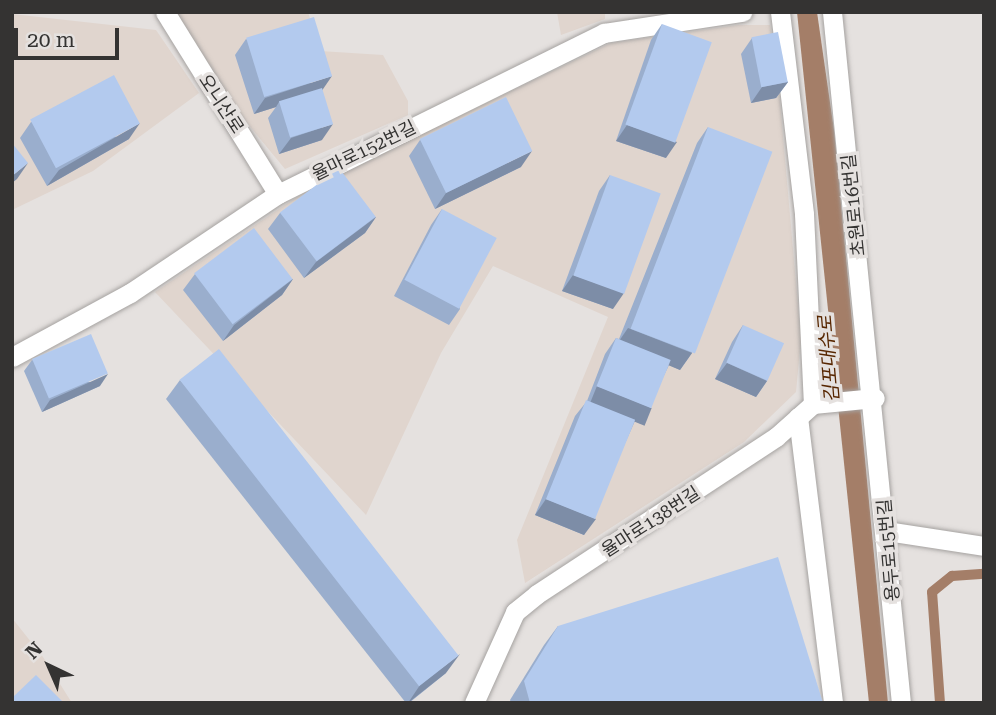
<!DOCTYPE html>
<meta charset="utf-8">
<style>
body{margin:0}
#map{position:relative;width:996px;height:715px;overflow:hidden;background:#e5e1df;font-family:"Roboto Serif","Noto Sans KR",serif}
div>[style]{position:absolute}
.built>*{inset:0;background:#e0d5ce}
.water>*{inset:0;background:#a47e68}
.stream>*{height:10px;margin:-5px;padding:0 5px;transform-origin:5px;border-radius:5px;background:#a47e68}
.roads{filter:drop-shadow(0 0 2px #a5a2a0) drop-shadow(0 0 2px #a5a2a0)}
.service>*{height:19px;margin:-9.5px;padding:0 9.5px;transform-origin:9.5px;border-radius:9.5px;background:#fff}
.wall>*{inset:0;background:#9aaecd}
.shaded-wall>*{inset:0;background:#7d8da7;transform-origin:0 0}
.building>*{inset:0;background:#b3caee;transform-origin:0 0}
span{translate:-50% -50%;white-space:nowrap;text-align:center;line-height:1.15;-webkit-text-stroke:7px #e5e1df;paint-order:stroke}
.street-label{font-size:18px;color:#343332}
.water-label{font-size:19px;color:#572600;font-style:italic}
.frame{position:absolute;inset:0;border:14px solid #343332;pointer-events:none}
.north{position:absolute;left:14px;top:631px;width:70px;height:70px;-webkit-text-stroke:5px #e5e1df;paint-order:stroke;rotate:316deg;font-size:19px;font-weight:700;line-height:28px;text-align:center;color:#343332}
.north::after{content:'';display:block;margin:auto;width:24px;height:32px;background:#343332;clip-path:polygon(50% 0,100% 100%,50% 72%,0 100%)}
.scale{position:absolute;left:14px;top:28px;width:105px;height:32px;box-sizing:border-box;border:4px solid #343332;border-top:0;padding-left:9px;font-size:21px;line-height:24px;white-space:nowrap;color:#343332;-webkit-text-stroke:5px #e5e1df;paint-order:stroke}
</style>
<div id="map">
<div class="built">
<div style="clip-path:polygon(176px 12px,308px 12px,320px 51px,383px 55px,408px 101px,408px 115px,285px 169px,233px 106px)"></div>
<div style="clip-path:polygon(557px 12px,605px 12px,605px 19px,561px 35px)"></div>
<div style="clip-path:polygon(12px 14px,156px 30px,199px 93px,93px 171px,12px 210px)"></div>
<div style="clip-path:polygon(738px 25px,770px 25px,777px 69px,801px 339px,796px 392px,744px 442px,525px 583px,517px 540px,608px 317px,493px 266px,441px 353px,366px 515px,155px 292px,312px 187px,611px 43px)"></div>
<div style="clip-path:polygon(12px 618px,43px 657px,72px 703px,12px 703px)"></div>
</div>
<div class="water">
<div style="clip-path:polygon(797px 12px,817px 12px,834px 130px,888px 703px,869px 703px)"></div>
</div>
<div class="stream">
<div style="left:940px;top:703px;width:111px;rotate:-94.1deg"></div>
<div style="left:932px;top:592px;width:26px;rotate:-39deg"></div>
<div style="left:952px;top:576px;width:32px;rotate:-4deg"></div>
</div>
<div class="roads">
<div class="service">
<div style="left:165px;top:12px;width:214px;rotate:58.2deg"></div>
<div style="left:780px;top:12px;width:203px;rotate:83.2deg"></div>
<div style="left:804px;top:214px;width:190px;rotate:87.3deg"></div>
<div style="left:832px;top:12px;width:694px;rotate:84.3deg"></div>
<div style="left:12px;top:357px;width:134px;rotate:-28.5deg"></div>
<div style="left:130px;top:293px;width:178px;rotate:-33.8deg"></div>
<div style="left:278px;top:194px;width:364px;rotate:-26.3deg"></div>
<div style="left:604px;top:33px;width:140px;rotate:-8.7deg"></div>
<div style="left:798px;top:417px;width:288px;rotate:83deg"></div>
<div style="left:887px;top:531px;width:98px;rotate:8.8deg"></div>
<div style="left:474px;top:703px;width:100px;rotate:-65.7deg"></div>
<div style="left:515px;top:612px;width:28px;rotate:-39deg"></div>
<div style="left:537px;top:594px;width:286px;rotate:-33.3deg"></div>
<div style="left:776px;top:437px;width:50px;rotate:-41.7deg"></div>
<div style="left:813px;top:404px;width:62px;rotate:-5.5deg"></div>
</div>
</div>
<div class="wall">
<div style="clip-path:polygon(662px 24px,666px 158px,616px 141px,651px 40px)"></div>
<div style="clip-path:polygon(752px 38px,788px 82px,776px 98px,751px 103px,741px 54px)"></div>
<div style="clip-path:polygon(246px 39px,322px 91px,322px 140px,279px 154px,268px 118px,276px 107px,254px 114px,235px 55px)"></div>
<div style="clip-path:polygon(31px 122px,129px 139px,47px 186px,20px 138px)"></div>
<div style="clip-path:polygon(708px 127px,692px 353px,680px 370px,669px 365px,641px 424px,635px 421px,584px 535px,535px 515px,575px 416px,587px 401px,605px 354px,616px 338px,619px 339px,697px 143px)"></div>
<div style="clip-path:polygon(420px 140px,521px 167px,435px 209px,409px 156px)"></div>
<div style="clip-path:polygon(610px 175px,613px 309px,562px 291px,599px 191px)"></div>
<div style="clip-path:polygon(442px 209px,460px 309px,449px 325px,394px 296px,431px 225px)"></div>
<div style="clip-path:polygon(280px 213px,376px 217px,365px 233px,304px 278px,268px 229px)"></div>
<div style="clip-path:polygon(195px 274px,293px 279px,282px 295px,223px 341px,183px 290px)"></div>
<div style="clip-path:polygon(743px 325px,767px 381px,756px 397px,715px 379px,732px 342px)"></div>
<div style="clip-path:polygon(32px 360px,100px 386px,42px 412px,24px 371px)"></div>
<div style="clip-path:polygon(180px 380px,446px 673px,409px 703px,406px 703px,166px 399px)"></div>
<div style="clip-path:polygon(558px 626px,823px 703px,511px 703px,510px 700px,544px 645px)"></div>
</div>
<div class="shaded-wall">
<div style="clip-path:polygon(332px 76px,321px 92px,279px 102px,276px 107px,254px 114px,265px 98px)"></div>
<div style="clip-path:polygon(788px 82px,776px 98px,751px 103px,762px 87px)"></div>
<div style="clip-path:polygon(140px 123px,129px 139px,47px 186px,59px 170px)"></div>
<div style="clip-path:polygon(333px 124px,322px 140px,279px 154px,291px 138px)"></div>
<div style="clip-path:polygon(627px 125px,677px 142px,666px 158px,616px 141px)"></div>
<div style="clip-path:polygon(532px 151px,521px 167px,435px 209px,446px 193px)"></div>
<div style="clip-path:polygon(28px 163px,17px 179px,12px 183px,12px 176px)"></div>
<div style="clip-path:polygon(376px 217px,365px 233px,304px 278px,316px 262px)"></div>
<div style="clip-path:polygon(573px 275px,624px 293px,613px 309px,562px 291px)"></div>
<div style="clip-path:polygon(293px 279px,282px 295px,223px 341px,234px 325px)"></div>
<div style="clip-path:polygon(628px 328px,692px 353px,680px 370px,617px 344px)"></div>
<div style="clip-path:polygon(727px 363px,767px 381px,756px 397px,715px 379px)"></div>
<div style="clip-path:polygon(108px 374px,100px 386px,42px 412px,50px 400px)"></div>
<div style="left:597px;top:386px;width:59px;height:19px;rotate:22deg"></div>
<div style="clip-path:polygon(546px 499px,596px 519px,584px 535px,535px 515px)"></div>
<div style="clip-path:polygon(460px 654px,446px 673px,408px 703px,420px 685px)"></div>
</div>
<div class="building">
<div style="left:314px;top:17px;width:62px;height:71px;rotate:73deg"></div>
<div style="left:662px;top:24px;width:53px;height:107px;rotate:20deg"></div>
<div style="left:778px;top:32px;width:51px;height:27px;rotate:79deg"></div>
<div style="left:114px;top:75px;width:55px;height:95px;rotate:62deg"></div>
<div style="left:322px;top:88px;width:38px;height:45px;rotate:73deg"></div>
<div style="left:506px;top:97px;width:60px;height:96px;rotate:64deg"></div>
<div style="left:708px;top:127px;width:69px;height:216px;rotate:21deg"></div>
<div style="clip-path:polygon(12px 143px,28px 163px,12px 176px)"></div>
<div style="left:339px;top:168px;width:61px;height:74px;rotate:53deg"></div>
<div style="left:610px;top:175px;width:54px;height:107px;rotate:20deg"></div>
<div style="left:442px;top:209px;width:62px;height:80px;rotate:28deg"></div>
<div style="left:254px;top:228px;width:64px;height:75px;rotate:53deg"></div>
<div style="left:743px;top:325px;width:45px;height:41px;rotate:24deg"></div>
<div style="left:91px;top:334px;width:43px;height:64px;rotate:67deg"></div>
<div style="left:616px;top:338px;width:59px;height:52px;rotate:22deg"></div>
<div style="left:219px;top:349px;width:389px;height:50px;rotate:52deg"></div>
<div style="left:586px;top:400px;width:53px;height:107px;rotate:22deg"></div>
<div style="clip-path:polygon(778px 557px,823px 703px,530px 703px,524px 681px,558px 626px)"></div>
<div style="clip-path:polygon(36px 675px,64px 703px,12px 703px,12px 698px)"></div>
</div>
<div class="street-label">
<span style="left:221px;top:104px;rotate:57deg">오니산로</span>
<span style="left:364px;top:151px;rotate:-26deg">율마로152번길</span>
<span style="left:854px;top:205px;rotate:-96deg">초원로16번길</span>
<span style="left:651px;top:522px;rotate:-33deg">율마로138번길</span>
<span style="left:889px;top:550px;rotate:-95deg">용두로15번길</span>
</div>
<div class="water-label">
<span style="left:829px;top:359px;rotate:-95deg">김포대수로</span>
</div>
<div class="frame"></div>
<div class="north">N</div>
<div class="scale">20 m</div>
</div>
